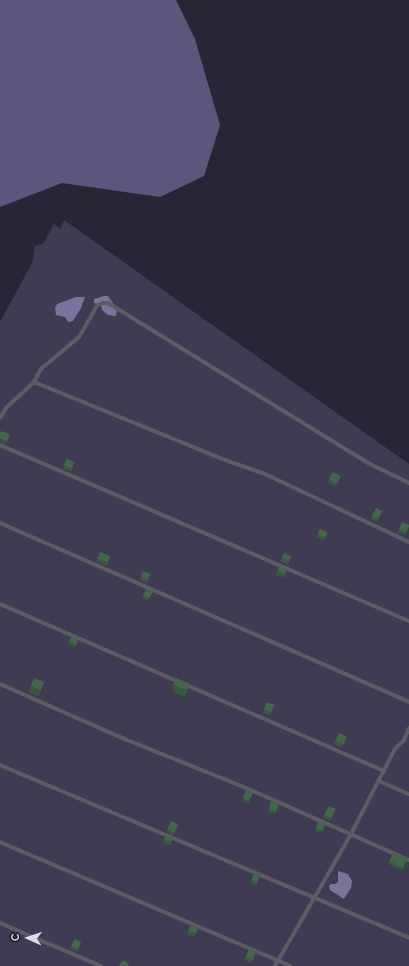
<!DOCTYPE html>
<meta charset="utf-8">
<style>
body{margin:0}
#map{position:relative;width:409px;height:966px;overflow:hidden;background:#292537;font-family:Raleway,sans-serif}
div>[style]{position:absolute}
.green>*{inset:0;background:#3f3b53}
.forest>*{inset:0;background:#5d567c}
.water>*{inset:0;background:#7a739b}
.lane>*{height:4px;margin:-2px;padding:0 2px;transform-origin:2px;border-radius:2px;background:#5d5c65}
.wall>*{inset:0;background:#3a5840;transform-origin:0 0}
.building>*{inset:0;background:#44664a;transform-origin:0 0}
span{translate:-50% -50%;white-space:nowrap;text-align:center;line-height:1.15;-webkit-text-stroke:3.5px #1f1c2d;paint-order:stroke}
.north{position:absolute;left:8px;top:918px;width:40px;height:40px;-webkit-text-stroke:3px #1f1c2d;paint-order:stroke;rotate:273deg;font-size:11px;font-weight:700;line-height:16px;text-align:center;color:#dddbe7}
.north::after{content:'';display:block;margin:auto;width:14px;height:18px;background:#dddbe7;clip-path:polygon(50% 0,100% 100%,50% 72%,0 100%)}
</style>
<div id="map">
<div class="green">
<div style="clip-path:polygon(64px 220px,409px 464px,409px 966px,0 966px,0 322px,33px 261px,35px 246px,43px 244px,54px 224px,60px 229px)"></div>
</div>
<div class="forest">
<div style="clip-path:polygon(0 0,176px 0,195px 39px,220px 125px,204px 176px,160px 197px,62px 183px,0 207px)"></div>
</div>
<div class="water">
<div style="clip-path:polygon(104px 296px,108px 296px,117px 309px,116px 316px,108px 315px,102px 310px,101px 305px,94px 303px,94px 299px)"></div>
<div style="clip-path:polygon(76px 297px,85px 297px,81px 308px,73px 321px,68px 322px,65px 317px,56px 315px,55px 308px,57px 304px)"></div>
<div style="clip-path:polygon(338px 871px,348px 874px,352px 881px,351px 888px,344px 899px,330px 890px,329px 886px,331px 884px,335px 884px,338px 882px)"></div>
</div>
<div class="lane">
<div style="left:34px;top:382px;width:15px;rotate:-62deg"></div>
<div style="left:41px;top:369px;width:50px;rotate:-40.1deg"></div>
<div style="left:79px;top:337px;width:36px;rotate:-60deg"></div>
<div style="left:97px;top:306px;width:7px;rotate:-27deg"></div>
<div style="left:103px;top:303px;width:5px"></div>
<div style="left:108px;top:303px;width:305px;rotate:31.6deg"></div>
<div style="left:368px;top:463px;width:46px;rotate:26deg"></div>
<div style="left:0;top:418px;width:12px;rotate:-59deg"></div>
<div style="left:6px;top:408px;width:38px;rotate:-43deg"></div>
<div style="left:34px;top:382px;width:206px;rotate:22.2deg"></div>
<div style="left:225px;top:460px;width:42px;rotate:19.3deg"></div>
<div style="left:265px;top:474px;width:159px;rotate:25.3deg"></div>
<div style="left:0;top:445px;width:445px;rotate:23.3deg"></div>
<div style="left:0;top:523px;width:446px;rotate:23.6deg"></div>
<div style="left:0;top:604px;width:419px;rotate:23.5deg"></div>
<div style="left:0;top:684px;width:139px;rotate:23.8deg"></div>
<div style="left:127px;top:740px;width:126px;rotate:21.9deg"></div>
<div style="left:244px;top:787px;width:180px;rotate:23.9deg"></div>
<div style="left:0;top:765px;width:444px;rotate:22.9deg"></div>
<div style="left:379px;top:781px;width:32px;rotate:24deg"></div>
<div style="left:0;top:842px;width:316px;rotate:23.1deg"></div>
<div style="left:0;top:923px;width:110px;rotate:23.1deg"></div>
<div style="left:275px;top:966px;width:150px;rotate:-60deg"></div>
<div style="left:350px;top:836px;width:98px;rotate:-62.7deg"></div>
<div style="left:395px;top:749px;width:13px;rotate:-45deg"></div>
<div style="left:404px;top:740px;width:13px;rotate:-67deg"></div>
</div>
<div class="wall">
<div style="clip-path:polygon(0 433px,10px 434px,6px 444px,0 441px)"></div>
<div style="clip-path:polygon(67px 459px,74px 462px,71px 472px,63px 468px)"></div>
<div style="clip-path:polygon(341px 476px,335px 487px,328px 482px,329px 479px)"></div>
<div style="clip-path:polygon(382px 511px,377px 522px,371px 519px,372px 516px)"></div>
<div style="left:402px;top:522px;width:8px;height:11px;rotate:23deg"></div>
<div style="left:320px;top:529px;width:8px;height:9px;rotate:23deg"></div>
<div style="clip-path:polygon(100px 552px,110px 556px,107px 566px,96px 561px)"></div>
<div style="left:284px;top:553px;width:8px;height:9px;rotate:23deg"></div>
<div style="left:279px;top:566px;width:9px;height:9px;rotate:21deg"></div>
<div style="clip-path:polygon(143px 571px,150px 574px,146px 583px,140px 580px)"></div>
<div style="clip-path:polygon(143px 595px,151px 595px,148px 601px,142px 598px)"></div>
<div style="clip-path:polygon(79px 639px,75px 648px,68px 644px,69px 641px)"></div>
<div style="left:34px;top:678px;width:11px;height:15px;rotate:22deg"></div>
<div style="clip-path:polygon(176px 678px,190px 684px,185px 697px,172px 691px)"></div>
<div style="clip-path:polygon(267px 702px,275px 705px,270px 715px,263px 712px)"></div>
<div style="left:339px;top:733px;width:9px;height:12px;rotate:27deg"></div>
<div style="clip-path:polygon(253px 793px,248px 804px,242px 801px,243px 798px)"></div>
<div style="left:271px;top:801px;width:8px;height:11px;rotate:14deg"></div>
<div style="clip-path:polygon(336px 809px,330px 821px,323px 818px,324px 815px)"></div>
<div style="left:171px;top:821px;width:8px;height:12px;rotate:23deg"></div>
<div style="left:318px;top:822px;width:7px;height:9px;rotate:16deg"></div>
<div style="clip-path:polygon(166px 835px,173px 838px,170px 845px,163px 843px)"></div>
<div style="left:393px;top:853px;width:15px;height:12px;rotate:23deg"></div>
<div style="left:254px;top:873px;width:6px;height:11px;rotate:18deg"></div>
<div style="left:191px;top:925px;width:8px;height:10px;rotate:23deg"></div>
<div style="clip-path:polygon(75px 939px,81px 942px,77px 952px,70px 949px)"></div>
<div style="left:249px;top:949px;width:8px;height:12px;rotate:23deg"></div>
</div>
<div class="building">
<div style="clip-path:polygon(1px 431px,10px 434px,7px 441px,0 438px,0 433px)"></div>
<div style="clip-path:polygon(67px 459px,74px 462px,72px 469px,64px 465px)"></div>
<div style="clip-path:polygon(333px 472px,341px 476px,337px 484px,329px 479px)"></div>
<div style="left:376px;top:508px;width:7px;height:9px;rotate:27deg"></div>
<div style="left:402px;top:522px;width:8px;height:8px;rotate:23deg"></div>
<div style="left:320px;top:529px;width:8px;height:6px;rotate:23deg"></div>
<div style="left:100px;top:552px;width:11px;height:7px;rotate:22deg"></div>
<div style="left:284px;top:553px;width:8px;height:6px;rotate:23deg"></div>
<div style="clip-path:polygon(279px 566px,287px 569px,285px 574px,278px 571px)"></div>
<div style="left:143px;top:571px;width:8px;height:6px;rotate:23deg"></div>
<div style="clip-path:polygon(146px 589px,153px 592px,149px 598px,143px 595px)"></div>
<div style="clip-path:polygon(72px 636px,79px 639px,76px 645px,69px 641px)"></div>
<div style="left:34px;top:678px;width:11px;height:9px;rotate:22deg"></div>
<div style="left:176px;top:678px;width:15px;height:7px;rotate:23deg"></div>
<div style="clip-path:polygon(267px 702px,275px 705px,271px 712px,264px 709px)"></div>
<div style="clip-path:polygon(339px 733px,347px 737px,344px 744px,336px 741px)"></div>
<div style="clip-path:polygon(246px 790px,253px 793px,249px 801px,243px 798px)"></div>
<div style="clip-path:polygon(271px 801px,279px 803px,276px 811px,269px 809px)"></div>
<div style="clip-path:polygon(329px 806px,336px 809px,331px 818px,324px 815px)"></div>
<div style="left:171px;top:821px;width:8px;height:9px;rotate:23deg"></div>
<div style="clip-path:polygon(318px 822px,325px 824px,323px 831px,316px 828px)"></div>
<div style="clip-path:polygon(166px 835px,173px 838px,171px 842px,164px 840px)"></div>
<div style="left:393px;top:853px;width:15px;height:9px;rotate:23deg"></div>
<div style="left:254px;top:873px;width:6px;height:8px;rotate:18deg"></div>
<div style="clip-path:polygon(191px 925px,198px 928px,196px 934px,188px 931px)"></div>
<div style="clip-path:polygon(75px 939px,81px 942px,78px 949px,71px 946px)"></div>
<div style="clip-path:polygon(249px 949px,256px 952px,252px 960px,246px 957px)"></div>
<div style="clip-path:polygon(123px 960px,129px 964px,128px 966px,119px 966px)"></div>
</div>
<div class="north">С</div>
</div>
